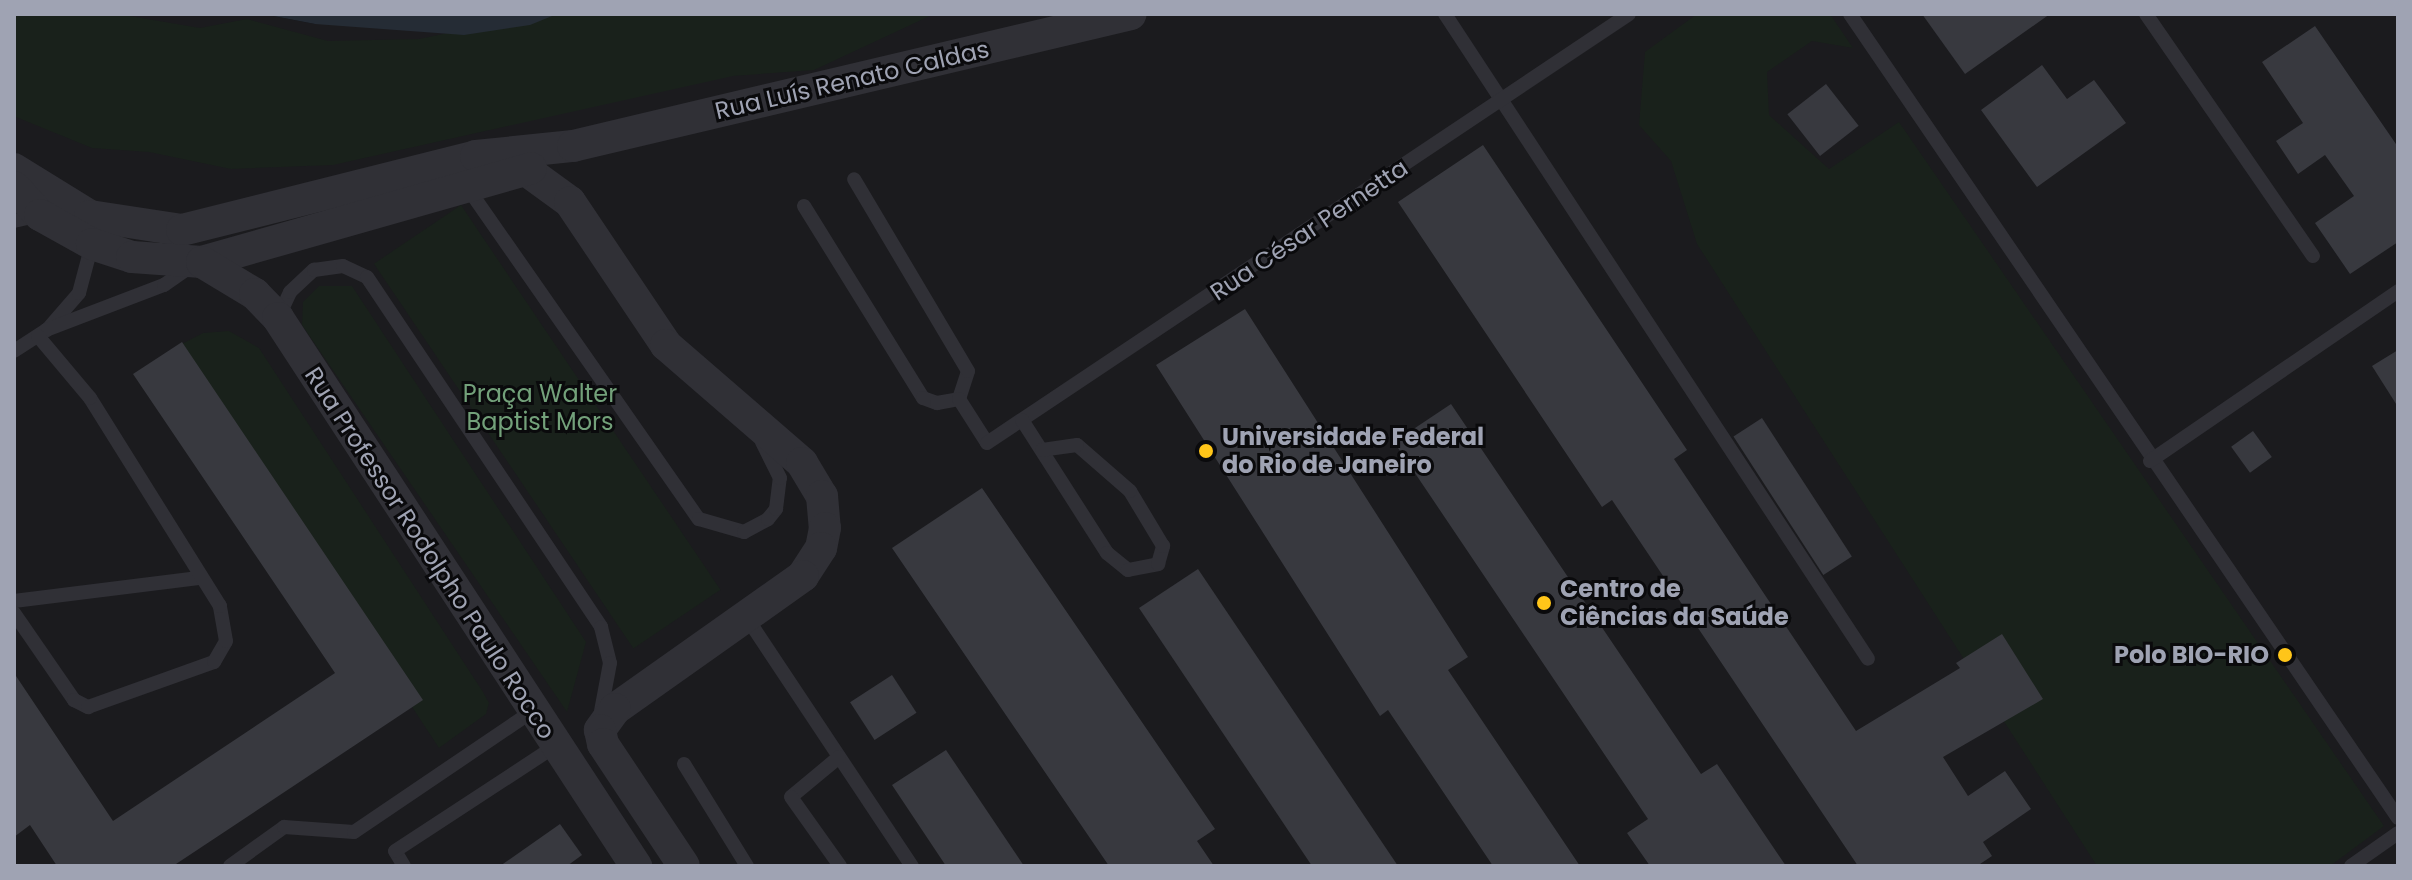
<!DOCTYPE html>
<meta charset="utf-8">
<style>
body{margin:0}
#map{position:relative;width:2412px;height:880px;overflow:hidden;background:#0f0f11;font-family:Poppins,sans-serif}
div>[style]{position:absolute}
.built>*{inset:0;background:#1b1b1e}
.green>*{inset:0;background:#19211b;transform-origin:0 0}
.water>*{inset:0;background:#252c35}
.building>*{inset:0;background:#38393f;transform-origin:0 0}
.service>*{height:14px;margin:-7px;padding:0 7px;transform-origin:7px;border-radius:7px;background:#303036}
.tertiary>*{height:32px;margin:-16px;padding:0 16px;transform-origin:16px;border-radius:16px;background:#303036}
.dots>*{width:22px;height:22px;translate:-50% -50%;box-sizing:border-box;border:4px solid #0a0a0c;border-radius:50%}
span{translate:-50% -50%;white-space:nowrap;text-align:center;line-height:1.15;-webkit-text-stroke:6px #0a0a0c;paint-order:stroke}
.street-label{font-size:24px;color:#9fa3b3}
.park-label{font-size:24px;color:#73a17a}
.poi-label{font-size:24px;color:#9fa3b3;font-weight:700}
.left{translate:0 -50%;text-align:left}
.right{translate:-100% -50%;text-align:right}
.frame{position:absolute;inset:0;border:16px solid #9fa3b3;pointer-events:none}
</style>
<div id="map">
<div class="built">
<div style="clip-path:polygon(14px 14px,263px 14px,315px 24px,557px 14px,2398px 14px,2398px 866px,14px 866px)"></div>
</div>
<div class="green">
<div style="clip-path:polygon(14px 14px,118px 14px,200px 28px,247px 19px,328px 41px,419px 39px,492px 24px,508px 14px,934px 14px,814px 70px,733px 76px,333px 165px,231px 169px,149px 152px,92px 148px,16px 117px)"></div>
<div style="clip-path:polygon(1697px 14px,1830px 14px,1853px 48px,1812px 41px,1767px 72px,1769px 115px,1829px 169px,1899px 122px,2384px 826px,2330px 866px,2097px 866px,1697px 244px,1671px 161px,1639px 125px,1645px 52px)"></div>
<div style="left:461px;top:205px;width:464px;height:105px;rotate:56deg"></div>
<div style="clip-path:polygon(319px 286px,352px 286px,586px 642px,567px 712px,302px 325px,303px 302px)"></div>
<div style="clip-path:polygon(229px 331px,259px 348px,483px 692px,489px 703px,486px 714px,439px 748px,176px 347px,203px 333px)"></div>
</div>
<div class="water">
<div style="clip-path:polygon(263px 14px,557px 14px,530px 25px,464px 35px,315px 24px)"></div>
</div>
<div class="building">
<div style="clip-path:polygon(1922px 14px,2050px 14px,1965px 74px)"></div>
<div style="clip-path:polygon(2315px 26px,2398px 147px,2398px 242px,2350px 274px,2315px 223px,2354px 196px,2325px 155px,2298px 174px,2276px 141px,2303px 123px,2262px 62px)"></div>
<div style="clip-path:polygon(2042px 65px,2067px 99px,2094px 80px,2126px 123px,2037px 187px,1981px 110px)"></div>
<div style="left:1826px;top:84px;width:53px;height:49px;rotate:52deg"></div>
<div style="clip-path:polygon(1483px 145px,1687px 450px,1674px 459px,1856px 731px,1960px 668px,1956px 663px,2002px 634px,2043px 699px,1943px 757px,1968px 796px,2005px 771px,2031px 809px,1983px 842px,1992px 856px,1977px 866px,1858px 866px,1612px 500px,1602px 507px,1398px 202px)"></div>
<div style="clip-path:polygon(1245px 309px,1468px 657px,1448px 670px,1580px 866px,1493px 866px,1388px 710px,1380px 716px,1156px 365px)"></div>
<div style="clip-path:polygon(182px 342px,423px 700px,173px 866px,57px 866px,30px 825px,14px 837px,14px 673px,113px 821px,335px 673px,133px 374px)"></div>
<div style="clip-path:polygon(2398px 350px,2398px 407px,2372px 366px)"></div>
<div style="clip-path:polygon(1451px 404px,1701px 774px,1717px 764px,1786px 866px,1650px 866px,1627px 833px,1648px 819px,1394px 442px)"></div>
<div style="left:1762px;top:418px;width:165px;height:34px;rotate:57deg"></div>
<div style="left:2253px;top:431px;width:32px;height:27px;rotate:54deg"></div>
<div style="clip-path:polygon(982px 488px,1215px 829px,1197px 841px,1214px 866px,1109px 866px,892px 548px)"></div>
<div style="clip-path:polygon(1198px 569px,1398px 866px,1312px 866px,1139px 608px)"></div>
<div style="left:892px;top:675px;width:45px;height:50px;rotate:57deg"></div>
<div style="clip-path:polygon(946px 750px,1024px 866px,946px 866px,892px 785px)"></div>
<div style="clip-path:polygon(560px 824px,582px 855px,567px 866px,500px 866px)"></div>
</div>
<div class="service">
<div style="left:1445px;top:14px;width:771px;rotate:56.74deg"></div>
<div style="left:1850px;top:14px;width:973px;rotate:55.72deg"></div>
<div style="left:2146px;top:14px;width:294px;rotate:55.4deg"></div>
<div style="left:467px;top:187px;width:405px;rotate:55.1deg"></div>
<div style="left:699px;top:519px;width:47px;rotate:16.1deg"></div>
<div style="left:744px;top:532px;width:27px;rotate:-28deg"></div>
<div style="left:768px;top:519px;width:13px;rotate:-51deg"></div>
<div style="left:776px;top:509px;width:31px;rotate:-83deg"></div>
<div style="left:780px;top:478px;width:40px;rotate:-116.6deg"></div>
<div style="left:804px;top:206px;width:226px;rotate:58.2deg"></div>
<div style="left:923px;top:398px;width:15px;rotate:20deg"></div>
<div style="left:937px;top:403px;width:22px;rotate:-10deg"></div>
<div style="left:959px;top:399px;width:29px;rotate:-72deg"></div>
<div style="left:968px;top:371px;width:223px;rotate:-120.7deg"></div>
<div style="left:14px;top:221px;width:27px;rotate:-13deg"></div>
<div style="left:278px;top:318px;width:29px;rotate:-65deg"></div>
<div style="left:290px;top:292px;width:33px;rotate:-43deg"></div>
<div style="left:314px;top:270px;width:29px;rotate:-8deg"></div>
<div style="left:343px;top:266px;width:26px;rotate:25deg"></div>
<div style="left:367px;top:277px;width:421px;rotate:56.2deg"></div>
<div style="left:601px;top:627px;width:37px;rotate:76deg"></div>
<div style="left:610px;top:663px;width:60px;rotate:100.6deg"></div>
<div style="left:47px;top:330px;width:49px;rotate:-49.1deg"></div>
<div style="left:79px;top:293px;width:51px;rotate:-75.1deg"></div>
<div style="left:14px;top:351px;width:38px;rotate:-33deg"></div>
<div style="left:46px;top:330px;width:126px;rotate:-20.9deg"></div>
<div style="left:164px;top:285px;width:35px;rotate:-35deg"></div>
<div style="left:959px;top:399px;width:52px;rotate:57.5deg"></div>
<div style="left:987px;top:443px;width:772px;rotate:-33.75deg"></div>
<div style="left:1022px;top:420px;width:158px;rotate:57.4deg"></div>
<div style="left:1107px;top:553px;width:27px;rotate:39deg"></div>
<div style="left:1128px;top:570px;width:31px;rotate:-11deg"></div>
<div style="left:1158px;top:564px;width:19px;rotate:-74deg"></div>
<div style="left:1163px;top:546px;width:64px;rotate:-121deg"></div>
<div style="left:1130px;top:491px;width:70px;rotate:-139deg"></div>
<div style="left:1077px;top:445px;width:35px;rotate:172deg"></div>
<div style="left:2150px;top:461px;width:301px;rotate:-34.4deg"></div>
<div style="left:14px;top:601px;width:186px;rotate:-7.1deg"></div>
<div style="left:14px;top:613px;width:106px;rotate:55.4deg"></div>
<div style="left:74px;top:700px;width:16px;rotate:27deg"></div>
<div style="left:88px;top:707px;width:134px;rotate:-19.7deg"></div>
<div style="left:214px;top:662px;width:24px;rotate:-60deg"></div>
<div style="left:226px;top:641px;width:36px;rotate:-100deg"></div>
<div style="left:220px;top:606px;width:245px;rotate:-122deg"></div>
<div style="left:90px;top:398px;width:81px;rotate:-130deg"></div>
<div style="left:747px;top:618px;width:298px;rotate:56.4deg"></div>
<div style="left:839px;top:757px;width:62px;rotate:140.2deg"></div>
<div style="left:791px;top:797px;width:85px;rotate:54.6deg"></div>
<div style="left:684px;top:764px;width:120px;rotate:58.3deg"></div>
<div style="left:230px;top:866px;width:67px;rotate:-35.8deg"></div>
<div style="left:284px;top:827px;width:70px;rotate:4.1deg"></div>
<div style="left:354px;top:832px;width:214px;rotate:-34.1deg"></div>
<div style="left:404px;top:866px;width:17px;rotate:-121deg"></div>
<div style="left:395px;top:851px;width:190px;rotate:-33.2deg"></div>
<div style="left:2351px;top:866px;width:57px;rotate:-35.1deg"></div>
</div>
<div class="tertiary">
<div style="left:488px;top:158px;width:40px;rotate:18deg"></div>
<div style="left:526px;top:170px;width:54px;rotate:36deg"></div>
<div style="left:570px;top:202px;width:172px;rotate:56.1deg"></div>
<div style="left:666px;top:345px;width:180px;rotate:40.9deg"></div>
<div style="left:802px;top:463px;width:39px;rotate:59deg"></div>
<div style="left:822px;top:496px;width:32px;rotate:85deg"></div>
<div style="left:825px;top:528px;width:20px;rotate:101deg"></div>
<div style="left:821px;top:548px;width:33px;rotate:123deg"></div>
<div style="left:803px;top:576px;width:230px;rotate:144.7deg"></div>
<div style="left:615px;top:709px;width:26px;rotate:126deg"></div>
<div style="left:600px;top:730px;width:14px;rotate:78deg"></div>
<div style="left:603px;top:744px;width:146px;rotate:56.4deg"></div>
<div style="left:14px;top:169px;width:89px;rotate:31.7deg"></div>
<div style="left:90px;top:216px;width:93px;rotate:8.7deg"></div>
<div style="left:182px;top:230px;width:303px;rotate:-14.1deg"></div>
<div style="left:476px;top:156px;width:98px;rotate:-5.9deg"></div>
<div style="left:573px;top:146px;width:573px;rotate:-13.31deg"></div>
<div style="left:14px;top:187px;width:38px;rotate:47deg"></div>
<div style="left:40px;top:215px;width:60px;rotate:29.1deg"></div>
<div style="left:92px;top:244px;width:42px;rotate:18deg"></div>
<div style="left:132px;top:257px;width:70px;rotate:4.1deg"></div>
<div style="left:202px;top:262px;width:342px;rotate:-15.9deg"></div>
<div style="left:202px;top:262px;width:62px;rotate:31.1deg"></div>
<div style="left:255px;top:294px;width:33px;rotate:46deg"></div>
<div style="left:278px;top:318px;width:655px;rotate:56.84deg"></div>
</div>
<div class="dots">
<div style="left:1206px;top:451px;background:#ffc519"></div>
<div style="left:1544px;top:603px;background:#ffc519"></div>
<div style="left:2285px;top:655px;background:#ffc519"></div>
</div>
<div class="street-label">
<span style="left:852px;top:80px;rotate:-13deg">Rua Luís Renato Caldas</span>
<span style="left:1309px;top:230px;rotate:-34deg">Rua César Pernetta</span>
<span style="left:430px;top:553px;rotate:57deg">Rua Professor Rodolpho Paulo Rocco</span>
</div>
<div class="park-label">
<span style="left:540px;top:408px">Praça Walter<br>Baptist Mors</span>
</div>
<div class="poi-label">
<span class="left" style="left:1222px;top:451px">Universidade Federal<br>do Rio de Janeiro</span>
<span class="left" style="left:1560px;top:603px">Centro de<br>Ciências da Saúde</span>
<span class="right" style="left:2269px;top:655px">Polo BIO-RIO</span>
</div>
<div class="frame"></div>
</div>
